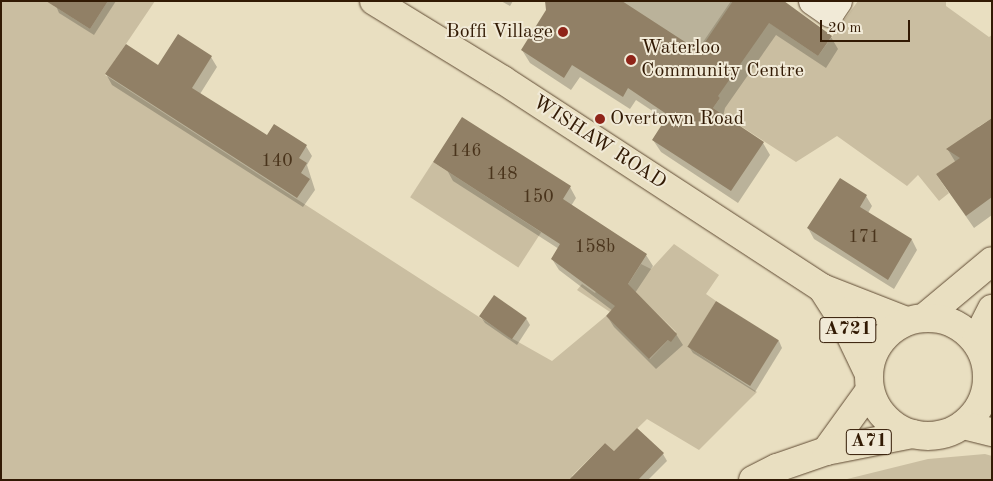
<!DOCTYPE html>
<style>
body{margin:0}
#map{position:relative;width:993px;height:481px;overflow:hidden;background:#e9dfc1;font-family:"Old Standard TT",serif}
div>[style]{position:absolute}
.green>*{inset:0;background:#cabea1;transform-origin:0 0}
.shadow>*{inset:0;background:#0003}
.building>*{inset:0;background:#918066;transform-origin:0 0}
.roads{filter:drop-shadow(0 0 1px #604b33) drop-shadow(0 0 1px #604b33)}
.street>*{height:28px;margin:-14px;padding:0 14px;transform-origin:14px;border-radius:14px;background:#f1ead7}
.primary>*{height:28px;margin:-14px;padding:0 14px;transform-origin:14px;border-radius:14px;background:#e9dfc1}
.primary>.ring{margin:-14px;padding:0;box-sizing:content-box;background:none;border:28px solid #e9dfc1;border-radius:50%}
.dots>*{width:14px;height:14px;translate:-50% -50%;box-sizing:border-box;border:2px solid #f1ead7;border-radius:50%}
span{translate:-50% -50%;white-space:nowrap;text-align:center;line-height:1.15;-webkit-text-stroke:4px #f1ead7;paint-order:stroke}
.number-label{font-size:18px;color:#4a341c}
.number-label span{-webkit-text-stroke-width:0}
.shield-label span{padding:1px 4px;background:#f1ead7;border:1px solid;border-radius:4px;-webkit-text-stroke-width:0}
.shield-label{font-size:19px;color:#321a04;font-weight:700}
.poi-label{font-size:20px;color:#321a04}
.right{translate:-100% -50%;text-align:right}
.left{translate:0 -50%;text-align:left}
.street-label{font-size:20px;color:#321a04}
.frame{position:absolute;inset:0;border:2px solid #321a04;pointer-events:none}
.scale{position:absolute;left:820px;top:20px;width:90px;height:22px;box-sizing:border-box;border:2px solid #321a04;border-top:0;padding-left:6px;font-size:15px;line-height:18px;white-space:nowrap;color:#321a04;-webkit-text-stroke:4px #f1ead7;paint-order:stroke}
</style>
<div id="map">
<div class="green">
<div style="clip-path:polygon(1px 1px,57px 1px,54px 6px,90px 29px,108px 1px,155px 1px,105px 75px,513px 339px,552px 361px,606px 316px,650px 359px,676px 332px,632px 289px,610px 312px,577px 290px,582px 284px,595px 293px,604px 281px,623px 292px,641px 264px,651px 269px,674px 244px,719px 275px,706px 294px,716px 301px,688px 347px,757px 392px,699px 450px,647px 419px,614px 451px,605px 443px,572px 476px,575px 480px,1px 480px)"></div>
<div style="clip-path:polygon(731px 1px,737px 1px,818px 56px,858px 1px,946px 1px,946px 6px,989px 37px,992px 35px,992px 118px,978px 127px,988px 142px,936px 174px,949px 193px,939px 201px,918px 175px,907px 186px,837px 136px,796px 162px,713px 108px,720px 98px,703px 86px,673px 86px)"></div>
<div style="left:433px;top:162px;width:129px;height:42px;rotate:33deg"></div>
<div style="clip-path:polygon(985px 454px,992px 456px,992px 480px,843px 480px,928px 459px)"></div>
</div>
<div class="shadow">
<div style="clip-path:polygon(59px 1px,116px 1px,94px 35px,59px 13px,56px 6px)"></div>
<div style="clip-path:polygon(501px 1px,513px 1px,510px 6px)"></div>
<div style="clip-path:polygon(546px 1px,780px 1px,831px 37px,838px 49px,826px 68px,776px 35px,725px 108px,723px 117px,763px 143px,770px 155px,738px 203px,661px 152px,653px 140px,666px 120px,636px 100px,630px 109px,580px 77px,571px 90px,530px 63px,522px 50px,547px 10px)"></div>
<div style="clip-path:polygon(211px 57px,217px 67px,200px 94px,267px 137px,306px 146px,312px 156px,307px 165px,315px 190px,303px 207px,112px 85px,106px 74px)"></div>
<div style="clip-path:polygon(992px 119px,992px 215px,974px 228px,937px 175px,956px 163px,948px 150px)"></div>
<div style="clip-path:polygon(447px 170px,570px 187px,576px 198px,571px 206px,646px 255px,653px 266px,635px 293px,676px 334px,683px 345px,656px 369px,614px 327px,607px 316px,613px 311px,559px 270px,552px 259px,559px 249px,453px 181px)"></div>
<div style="clip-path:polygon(866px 196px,872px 206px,868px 213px,912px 240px,917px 250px,894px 289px,814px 239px,808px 228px)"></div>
<div style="clip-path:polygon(717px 303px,779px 341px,782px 348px,755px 392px,693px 353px,689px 347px)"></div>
<div style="clip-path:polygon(481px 317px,526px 318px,530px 325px,517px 345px,485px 323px)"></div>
<div style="clip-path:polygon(614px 453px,663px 454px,667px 461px,648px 480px,584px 480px)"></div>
</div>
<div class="building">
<div style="clip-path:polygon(46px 1px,108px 1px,90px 29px)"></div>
<div style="clip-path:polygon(545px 1px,622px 1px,699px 51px,733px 1px,784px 1px,832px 36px,818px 56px,769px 23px,718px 96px,720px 98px,713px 108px,764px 142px,731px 191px,652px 140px,668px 115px,628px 88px,623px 97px,572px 65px,564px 78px,521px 50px,546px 10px)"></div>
<div style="clip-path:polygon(178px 34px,212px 56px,192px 88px,267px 135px,274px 124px,307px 145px,299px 158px,307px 163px,301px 173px,310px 179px,297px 198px,105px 74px,126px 44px,158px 65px)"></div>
<div style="clip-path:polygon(462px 117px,571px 186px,563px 199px,647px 254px,628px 284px,677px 334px,671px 342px,668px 340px,649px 359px,606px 316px,615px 306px,551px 259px,560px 244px,433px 162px)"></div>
<div style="clip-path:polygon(992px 118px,992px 197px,966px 216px,936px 174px,960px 158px,946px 149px)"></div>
<div style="clip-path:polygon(840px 178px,867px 195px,860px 207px,912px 239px,888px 280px,807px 228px)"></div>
<div style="left:494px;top:295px;width:40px;height:26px;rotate:35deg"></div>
<div style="left:716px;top:301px;width:74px;height:54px;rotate:32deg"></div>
<div style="clip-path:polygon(637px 428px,664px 453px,638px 480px,569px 480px,605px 443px,614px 451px)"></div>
</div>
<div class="roads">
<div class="street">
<div style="left:813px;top:1px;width:21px;rotate:35deg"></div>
<div style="left:830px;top:13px;width:14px;rotate:-56deg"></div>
</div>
<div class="primary">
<div style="left:374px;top:1px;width:151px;rotate:31.5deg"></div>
<div style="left:503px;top:80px;width:381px;rotate:33.1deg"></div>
<div style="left:822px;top:288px;width:90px;rotate:21.4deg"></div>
<div style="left:822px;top:288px;width:43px;rotate:57.4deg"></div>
<div style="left:845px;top:324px;width:55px;rotate:64.4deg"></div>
<div style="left:925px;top:317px;width:87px;rotate:-39.9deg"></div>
<div class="ring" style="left:869px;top:318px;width:90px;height:90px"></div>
<div style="left:976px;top:340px;width:35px;rotate:-63deg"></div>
<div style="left:963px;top:425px;width:30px;rotate:14deg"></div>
<div style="left:826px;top:451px;width:75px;rotate:-54.2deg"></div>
<div style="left:753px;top:480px;width:27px;rotate:-27deg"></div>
<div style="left:777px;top:468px;width:52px;rotate:-19.1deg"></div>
<div style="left:826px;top:451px;width:88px;rotate:-11.2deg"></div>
</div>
</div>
<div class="dots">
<div style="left:563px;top:32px;background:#8f2418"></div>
<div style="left:631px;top:60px;background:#8f2418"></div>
<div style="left:600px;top:119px;background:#8f2418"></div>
</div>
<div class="number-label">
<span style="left:466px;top:151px">146</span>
<span style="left:277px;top:161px">140</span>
<span style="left:502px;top:174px">148</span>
<span style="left:538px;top:197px">150</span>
<span style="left:864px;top:237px">171</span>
<span style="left:595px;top:247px">158b</span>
</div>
<div class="shield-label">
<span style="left:848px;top:330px">A721</span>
<span style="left:869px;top:442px">A71</span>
</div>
<div class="poi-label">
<span class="right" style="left:553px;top:32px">Boffi Village</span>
<span class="left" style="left:641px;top:60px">Waterloo<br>Community Centre</span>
<span class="left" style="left:610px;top:119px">Overtown Road</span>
</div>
<div class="street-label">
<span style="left:599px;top:143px;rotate:33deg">WISHAW ROAD</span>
</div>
<div class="frame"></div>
<div class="scale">20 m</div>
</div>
